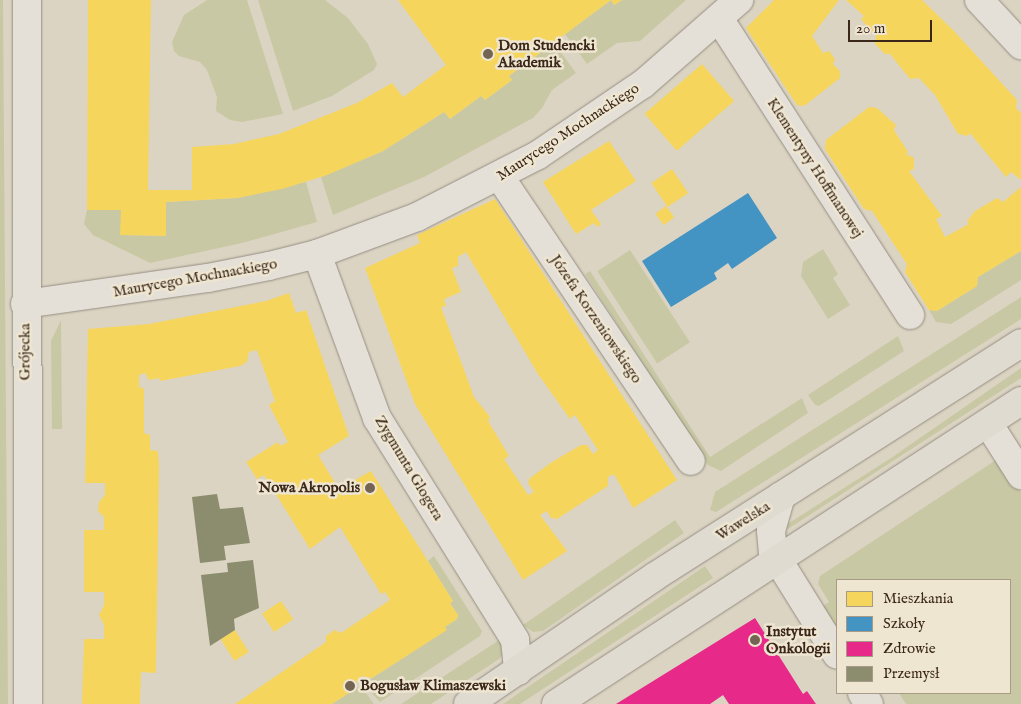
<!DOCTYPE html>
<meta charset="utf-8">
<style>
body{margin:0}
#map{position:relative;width:1021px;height:704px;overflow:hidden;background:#dcd4c2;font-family:"IM FELL English",serif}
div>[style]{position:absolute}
.green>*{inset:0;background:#c9c8a4;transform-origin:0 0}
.homes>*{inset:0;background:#f6d55c;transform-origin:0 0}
.schools>*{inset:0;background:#4393c3}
.health>*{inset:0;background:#e7298a}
.industry>*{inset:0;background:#8c8c6e}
.roads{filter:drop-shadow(0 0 1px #948d82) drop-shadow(0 0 1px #948d82)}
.minor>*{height:28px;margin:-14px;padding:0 14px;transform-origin:14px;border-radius:14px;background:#e4e0d7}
.secondary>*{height:28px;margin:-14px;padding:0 14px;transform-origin:14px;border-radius:14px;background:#e4e0d7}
.primary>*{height:28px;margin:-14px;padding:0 14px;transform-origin:14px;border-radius:14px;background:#dfdbd0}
.dots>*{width:14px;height:14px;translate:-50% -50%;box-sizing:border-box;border:2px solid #efe6d1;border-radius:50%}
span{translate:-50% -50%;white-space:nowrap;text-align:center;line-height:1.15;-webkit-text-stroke:5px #efe6d1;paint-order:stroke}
.poi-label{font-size:15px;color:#3a2719;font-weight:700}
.left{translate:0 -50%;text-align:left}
.right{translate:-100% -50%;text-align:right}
.street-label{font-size:15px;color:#3a2719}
.legend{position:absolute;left:836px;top:579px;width:175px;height:115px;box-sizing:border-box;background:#efe6d1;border:1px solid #a79a87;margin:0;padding:6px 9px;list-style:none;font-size:15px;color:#3a2719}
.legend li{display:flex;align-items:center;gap:10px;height:25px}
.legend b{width:25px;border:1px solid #a79a87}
.scale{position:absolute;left:848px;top:20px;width:84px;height:22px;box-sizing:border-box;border:2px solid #3a2719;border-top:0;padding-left:6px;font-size:15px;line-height:18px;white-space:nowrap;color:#3a2719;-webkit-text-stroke:4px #efe6d1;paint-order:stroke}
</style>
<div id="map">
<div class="green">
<div style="clip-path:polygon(0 0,3px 0,8px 704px,0 704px)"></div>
<div style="clip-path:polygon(207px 0,247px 0,283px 114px,242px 122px,230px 120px,216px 111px,217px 97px,207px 70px,200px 62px,179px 56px,174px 51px,172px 42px,184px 15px)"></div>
<div style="clip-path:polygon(258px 0,325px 0,348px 18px,368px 44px,377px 64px,374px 70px,332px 96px,293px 111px)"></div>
<div style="clip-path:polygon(611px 0,614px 5px,622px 0,686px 0,640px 41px,617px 43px,587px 64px,565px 34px)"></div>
<div style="clip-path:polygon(554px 43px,576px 73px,552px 90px,542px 108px,533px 118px,424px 177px,333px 215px,321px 177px,383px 151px,444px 112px,450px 119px,481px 96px,485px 100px,512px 80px,509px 76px)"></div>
<div style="clip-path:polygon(306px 182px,317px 222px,242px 243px,150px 263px,93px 235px,84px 224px,87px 210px,121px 210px,121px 235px,166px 236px,166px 202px,237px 198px)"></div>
<div style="clip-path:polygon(823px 249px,838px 274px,833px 278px,850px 305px,828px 319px,801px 276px,803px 262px)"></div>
<div style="left:630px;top:250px;width:110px;height:39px;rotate:57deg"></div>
<div style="clip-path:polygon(1021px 251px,1021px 280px,951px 324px,936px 322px,929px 310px,937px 311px,977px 286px,978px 277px)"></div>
<div style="clip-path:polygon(590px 271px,710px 457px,802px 398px,808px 413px,721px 471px,708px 465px,585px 274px)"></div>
<div style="clip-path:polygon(1021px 297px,1021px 319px,716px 512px,710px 510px,715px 492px)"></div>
<div style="clip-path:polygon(61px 320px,62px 429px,52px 429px,51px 341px)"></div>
<div style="clip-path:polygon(898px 336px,904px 351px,819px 406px,815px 405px,808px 395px)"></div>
<div style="clip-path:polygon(1021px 368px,1021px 378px,788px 529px,786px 525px,891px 458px)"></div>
<div style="clip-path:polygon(999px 458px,1021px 493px,1021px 704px,906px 704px,899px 693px,1010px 693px,1010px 580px,837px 580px,837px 631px,822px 607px,829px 602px,818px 584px,820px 576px)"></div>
<div style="clip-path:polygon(675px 520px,684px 533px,543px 631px,533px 632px,523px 625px)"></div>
<div style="clip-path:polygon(434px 556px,482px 631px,480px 636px,380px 702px,363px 684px,446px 630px,445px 627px,457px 619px,458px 615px,450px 603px,453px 601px,428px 561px)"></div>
<div style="clip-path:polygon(705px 566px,713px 578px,520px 704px,503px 704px)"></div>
<div style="clip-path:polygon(504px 637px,503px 654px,499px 659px,431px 704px,401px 704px)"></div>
<div style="clip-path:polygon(361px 686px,374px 704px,332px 704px,356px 688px)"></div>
</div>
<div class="homes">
<div style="clip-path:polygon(88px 0,151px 0,148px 190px,192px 190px,192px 147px,234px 144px,279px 134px,357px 103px,392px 83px,403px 97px,446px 65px,398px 0,622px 0,614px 5px,611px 0,509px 76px,512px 80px,485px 100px,481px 96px,450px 119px,444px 112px,383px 151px,327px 175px,282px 189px,237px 198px,166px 202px,166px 236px,120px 235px,121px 210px,87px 210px)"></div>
<div style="clip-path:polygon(774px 0,839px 0,812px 36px,823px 53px,829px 51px,835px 59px,833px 64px,840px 71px,840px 78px,804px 106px,797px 105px,746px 28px)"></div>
<div style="clip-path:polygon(846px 0,922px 0,954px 31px,1017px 100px,1016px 108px,1021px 113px,1021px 180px,1011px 172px,1006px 177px,970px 133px,968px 136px,958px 134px,935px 95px,919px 78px,910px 79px,890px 54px,885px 54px,875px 44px,876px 36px,861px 19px,864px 16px)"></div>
<div style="left:702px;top:64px;width:49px;height:76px;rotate:49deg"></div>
<div style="clip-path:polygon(869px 107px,877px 108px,896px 125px,894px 130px,908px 152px,906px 154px,914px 158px,914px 169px,909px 171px,942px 216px,936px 219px,945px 237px,969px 224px,967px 221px,975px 211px,997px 198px,1003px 202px,1021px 187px,1021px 251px,978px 277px,977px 286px,937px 311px,929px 310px,905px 272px,907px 264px,872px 211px,864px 209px,825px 149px,826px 140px)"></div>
<div style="clip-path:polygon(609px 141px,636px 181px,591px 210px,601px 224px,597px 227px,594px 223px,576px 234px,543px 182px)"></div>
<div style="left:672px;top:169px;width:29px;height:25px;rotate:56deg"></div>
<div style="clip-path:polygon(evenodd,495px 199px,677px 480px,633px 508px,614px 474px,608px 477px,608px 486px,557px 519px,551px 518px,547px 511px,540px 515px,567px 551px,523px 580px,415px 404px,365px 268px,420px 243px,417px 235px,495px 199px,466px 252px,538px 374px,570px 419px,575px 415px,598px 450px,593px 454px,587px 445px,581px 445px,552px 462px,530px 478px,528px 483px,534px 492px,528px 495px,504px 459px,509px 456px,488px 421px,490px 417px,474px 397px,441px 307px,446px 306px,444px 299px,461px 292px,452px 268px,458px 266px,458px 257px,466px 252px)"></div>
<div style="left:666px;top:206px;width:14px;height:13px;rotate:54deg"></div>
<div style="clip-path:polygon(289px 293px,296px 313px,306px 310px,349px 436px,318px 455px,343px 496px,350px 492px,346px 485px,371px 471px,453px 601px,450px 603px,458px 615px,457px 619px,445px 627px,447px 630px,372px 678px,362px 676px,357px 680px,355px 689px,332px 704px,235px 704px,326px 642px,326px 636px,335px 630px,341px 633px,390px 600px,385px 592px,381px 594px,340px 527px,310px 549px,264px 475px,257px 479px,246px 462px,278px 442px,280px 446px,288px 442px,269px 405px,275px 401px,257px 350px,249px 352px,247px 362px,240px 366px,160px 381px,159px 378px,149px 380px,145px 373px,139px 375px,139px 387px,144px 389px,144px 433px,150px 435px,150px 450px,158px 451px,159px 467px,156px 673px,141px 672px,140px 704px,82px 704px,84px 639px,104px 639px,104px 625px,99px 615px,104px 605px,104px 592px,84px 592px,84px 530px,104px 530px,104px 517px,98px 511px,99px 502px,105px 495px,105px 483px,85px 483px,88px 329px,149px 324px,266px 301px)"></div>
<div style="left:281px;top:601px;width:22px;height:23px;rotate:56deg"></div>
<div style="left:235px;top:630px;width:26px;height:17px;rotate:58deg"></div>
</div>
<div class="schools">
<div style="clip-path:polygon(748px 193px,777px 238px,732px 269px,728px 263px,714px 273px,717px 279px,671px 307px,642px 261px)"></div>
</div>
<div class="health">
<div style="clip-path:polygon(755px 618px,803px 694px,807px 691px,816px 704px,729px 704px,723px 695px,710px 704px,616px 704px)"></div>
</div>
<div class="industry">
<div style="clip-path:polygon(217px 494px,220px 509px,243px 507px,250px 543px,224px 546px,226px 560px,200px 563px,192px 497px)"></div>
<div style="clip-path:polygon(253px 560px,259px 608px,234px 619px,235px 630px,210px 646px,201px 575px,228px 572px,227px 563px)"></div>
</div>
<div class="roads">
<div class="minor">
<div style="left:979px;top:0;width:62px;rotate:47deg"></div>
<div style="left:720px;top:20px;width:351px;rotate:57.2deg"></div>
<div style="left:500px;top:177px;width:342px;rotate:56.1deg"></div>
<div style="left:317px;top:254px;width:175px;rotate:69.9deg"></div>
<div style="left:377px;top:418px;width:261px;rotate:58.1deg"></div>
<div style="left:515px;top:640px;width:31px;rotate:84deg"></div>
<div style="left:25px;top:304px;width:185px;rotate:-8.1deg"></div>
<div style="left:208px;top:278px;width:62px;rotate:-11.1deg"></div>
<div style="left:269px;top:266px;width:49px;rotate:-14deg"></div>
<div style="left:317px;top:254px;width:107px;rotate:-20.3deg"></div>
<div style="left:417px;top:217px;width:136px;rotate:-27.1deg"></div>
<div style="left:538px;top:155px;width:127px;rotate:-34.1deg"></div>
<div style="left:643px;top:84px;width:128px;rotate:-41.2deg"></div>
<div style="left:988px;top:423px;width:62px;rotate:57.6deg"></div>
<div style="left:781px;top:496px;width:36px;rotate:106deg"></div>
<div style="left:771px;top:531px;width:21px;rotate:85deg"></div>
<div style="left:773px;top:552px;width:121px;rotate:58.1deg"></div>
<div style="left:862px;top:693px;width:13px;rotate:58deg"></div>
</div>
<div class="secondary">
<div style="left:27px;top:0;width:704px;rotate:89.92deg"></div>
</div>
<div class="primary">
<div style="left:468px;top:704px;width:225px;rotate:-34.3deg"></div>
<div style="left:654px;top:577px;width:435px;rotate:-32.5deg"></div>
<div style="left:556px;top:704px;width:555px;rotate:-33.09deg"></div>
</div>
</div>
<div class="dots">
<div style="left:488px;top:54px;background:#736454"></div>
<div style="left:370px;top:488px;background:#736454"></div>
<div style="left:755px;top:640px;background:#736454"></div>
<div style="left:350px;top:686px;background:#736454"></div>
</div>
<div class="poi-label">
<span class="left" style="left:498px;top:54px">Dom Studencki<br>Akademik</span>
<span class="right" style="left:360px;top:488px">Nowa Akropolis</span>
<span class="left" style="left:766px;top:640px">Instytut<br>Onkologii</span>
<span class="left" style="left:360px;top:686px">Bogusław Klimaszewski</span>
</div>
<div class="street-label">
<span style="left:568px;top:132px;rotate:-33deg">Maurycego Mochnackiego</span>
<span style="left:815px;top:168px;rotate:57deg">Klementyny Hoffmanowej</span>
<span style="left:195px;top:278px;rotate:-10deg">Maurycego Mochnackiego</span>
<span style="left:596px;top:319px;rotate:56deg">Józefa Korzeniowskiego</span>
<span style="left:25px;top:352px;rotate:-90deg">Grójecka</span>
<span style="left:409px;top:468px;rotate:59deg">Zygmunta Glogera</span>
<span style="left:743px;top:521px;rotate:-32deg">Wawelska</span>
</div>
<ul class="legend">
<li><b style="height:14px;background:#f6d55c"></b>Mieszkania</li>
<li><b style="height:14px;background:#4393c3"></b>Szkoły</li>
<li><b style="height:14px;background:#e7298a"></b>Zdrowie</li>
<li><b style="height:14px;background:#8c8c6e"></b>Przemysł</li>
</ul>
<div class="scale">20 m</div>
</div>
